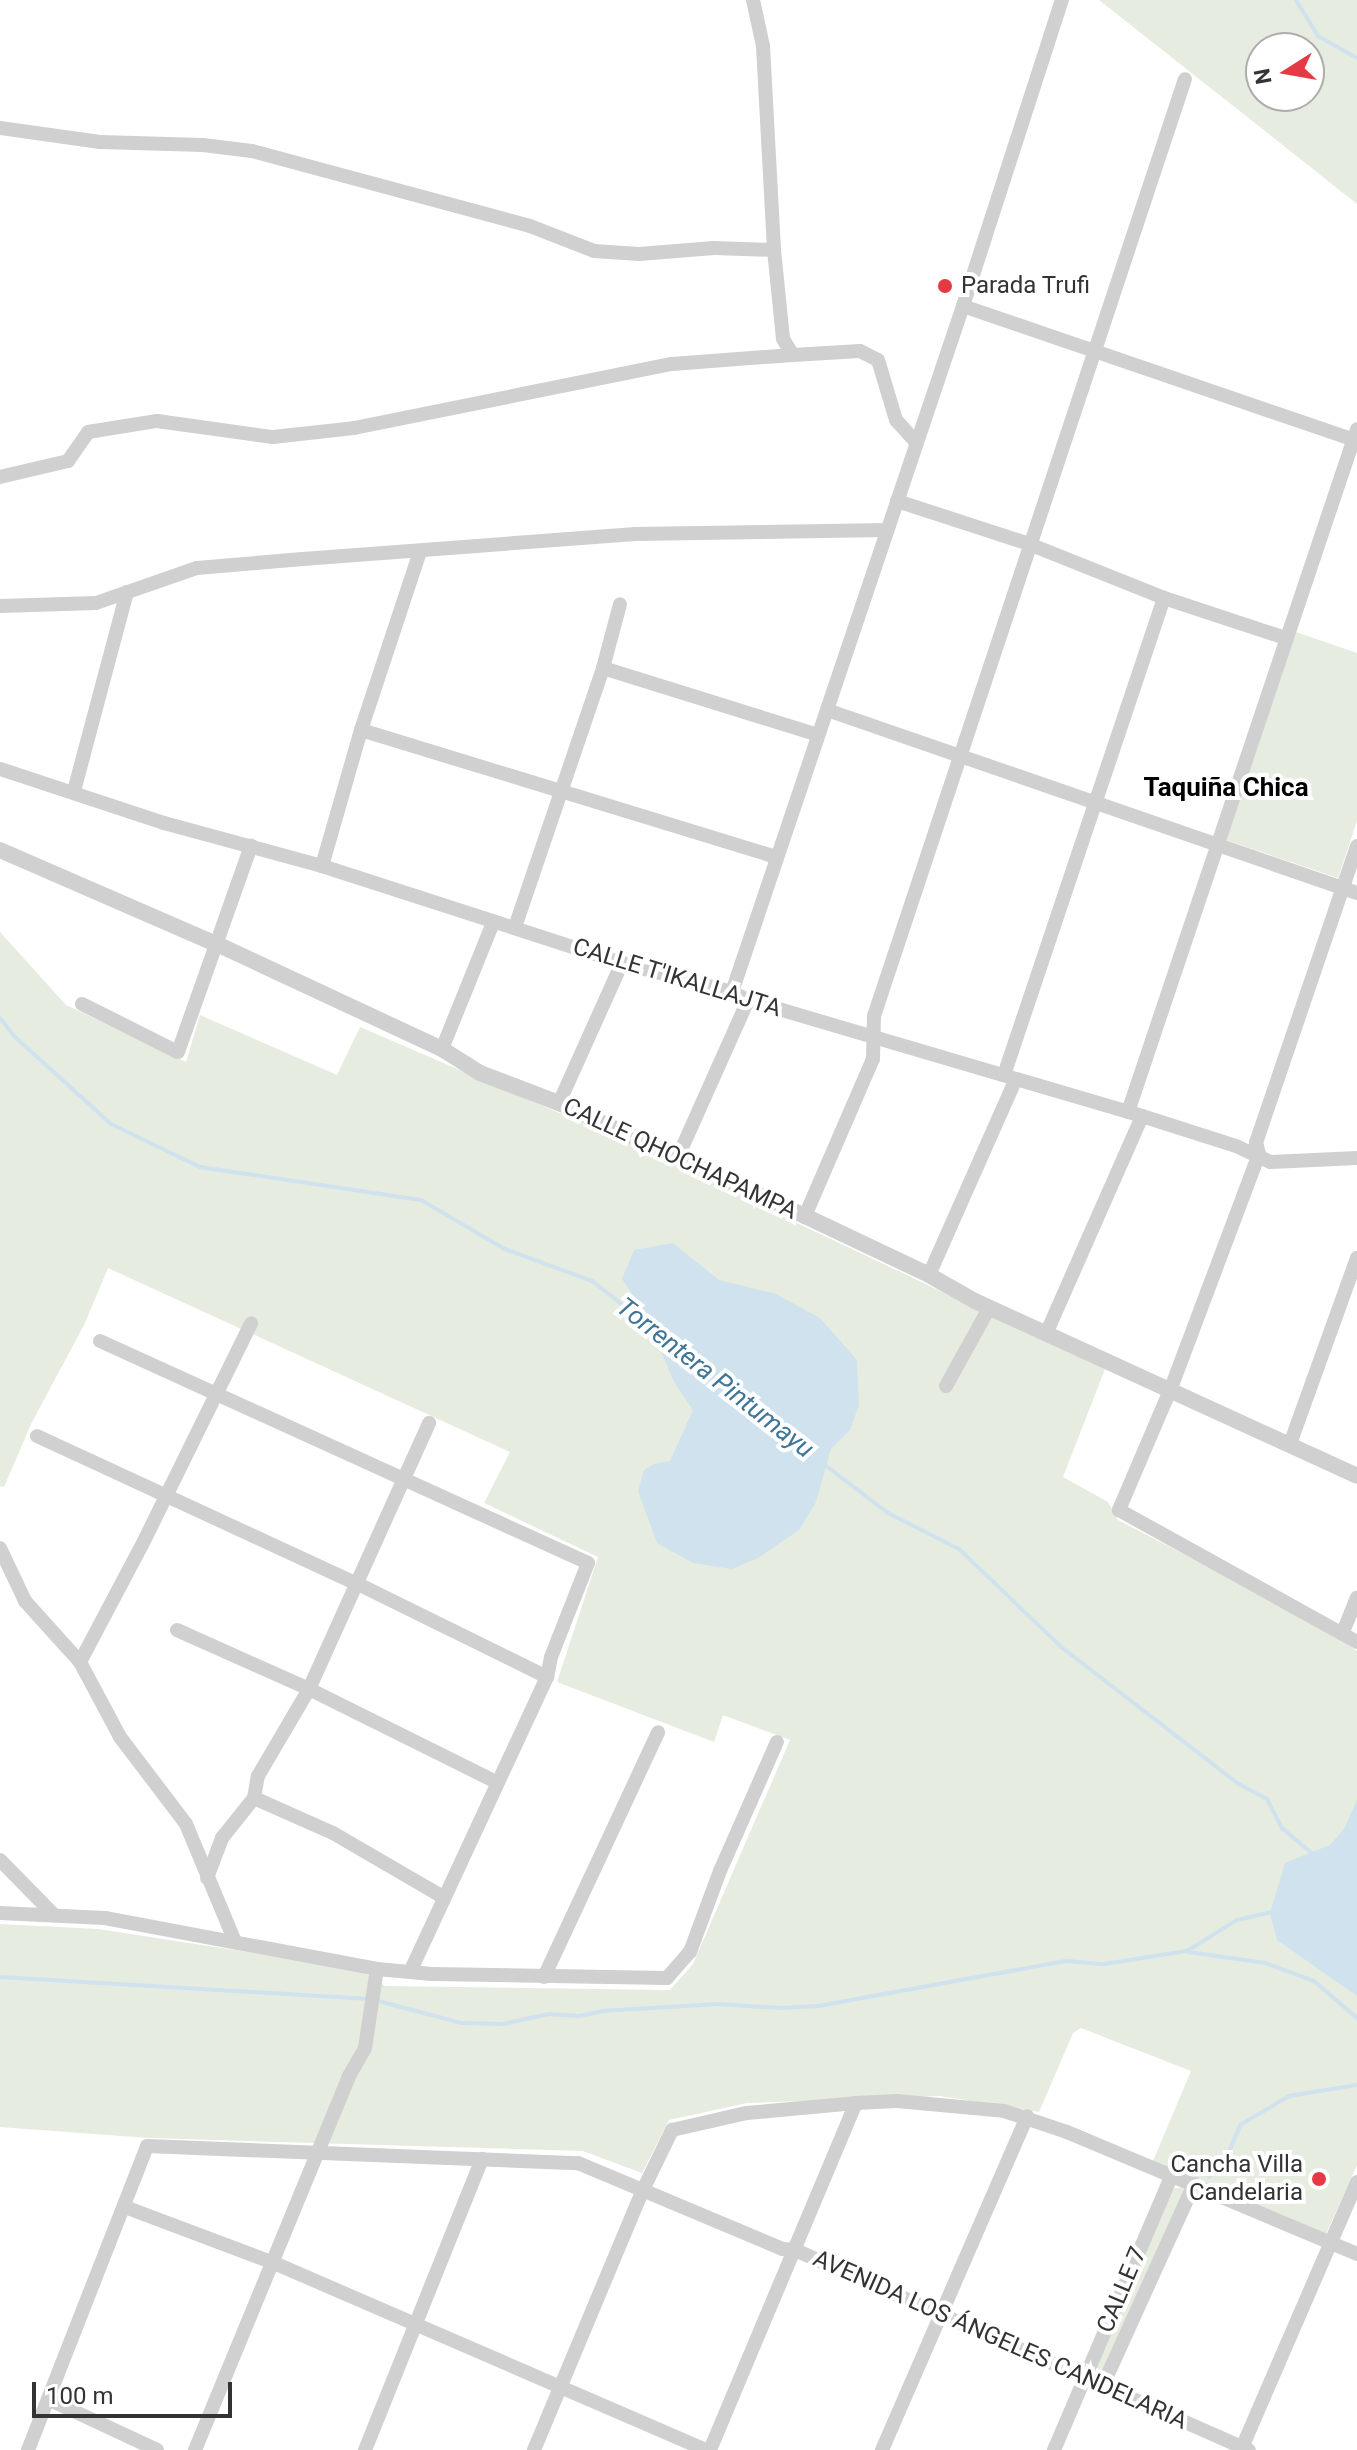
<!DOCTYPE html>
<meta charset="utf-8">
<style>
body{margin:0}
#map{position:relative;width:1357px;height:2450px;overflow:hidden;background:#fff;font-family:Roboto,sans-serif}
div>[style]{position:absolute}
.green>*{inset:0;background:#e6ecdf}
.water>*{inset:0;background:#cfe2ee}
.stream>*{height:4px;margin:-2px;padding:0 2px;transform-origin:2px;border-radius:2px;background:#cfe2ee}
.minor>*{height:14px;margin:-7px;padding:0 7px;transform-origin:7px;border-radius:7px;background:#d0d0d0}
.tertiary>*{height:16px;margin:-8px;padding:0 8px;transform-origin:8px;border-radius:8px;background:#d0d0d0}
.dots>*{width:22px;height:22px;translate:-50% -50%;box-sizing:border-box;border:4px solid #fff;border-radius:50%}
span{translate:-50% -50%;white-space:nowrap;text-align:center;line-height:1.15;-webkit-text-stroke:8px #fff;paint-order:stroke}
.poi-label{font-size:24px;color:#333}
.left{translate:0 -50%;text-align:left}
.right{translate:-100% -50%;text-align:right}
.street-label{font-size:24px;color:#333}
.neighbourhood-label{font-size:26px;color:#000;font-weight:700}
.water-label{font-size:26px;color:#3f7597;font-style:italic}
.north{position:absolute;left:1245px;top:32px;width:80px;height:80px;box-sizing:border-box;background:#fff;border:2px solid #adadad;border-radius:50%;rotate:259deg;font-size:22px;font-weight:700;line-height:32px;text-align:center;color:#333}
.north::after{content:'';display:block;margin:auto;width:28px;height:36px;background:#e63946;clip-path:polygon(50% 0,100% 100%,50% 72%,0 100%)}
.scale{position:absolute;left:32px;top:2382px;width:200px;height:36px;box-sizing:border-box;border:4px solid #333;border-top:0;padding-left:10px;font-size:24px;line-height:28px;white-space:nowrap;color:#333;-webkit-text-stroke:6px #fff;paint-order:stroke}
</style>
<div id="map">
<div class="green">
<div style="clip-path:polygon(evenodd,1099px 0,1357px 0,1357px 204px,1241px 112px,1099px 0,1261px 48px,1309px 48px,1309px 96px,1261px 96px,1261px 48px)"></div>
<div style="clip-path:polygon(1296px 632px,1357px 653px,1357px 821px,1338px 878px,1226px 840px)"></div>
<div style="clip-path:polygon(0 932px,66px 1005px,186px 1062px,200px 1015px,337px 1075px,360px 1027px,622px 1140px,1105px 1369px,1063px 1477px,1108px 1502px,1118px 1520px,1311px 1620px,1357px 1651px,1357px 2165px,1326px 2234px,1153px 2161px,1191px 2071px,1081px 2028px,1073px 2033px,1039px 2112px,940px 2096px,747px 2103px,669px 2120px,642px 2173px,583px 2151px,149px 2138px,0 2127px,0 1924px,98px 1929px,359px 1969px,385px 1986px,670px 1990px,693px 1964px,790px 1740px,723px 1715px,714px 1742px,557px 1682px,598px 1557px,484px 1503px,510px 1452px,108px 1268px,84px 1325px,31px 1424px,4px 1487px,0 1486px)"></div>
<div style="clip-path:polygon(1173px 2188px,1183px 2188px,1185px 2193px,1101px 2377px,1093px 2374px)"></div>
</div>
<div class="water">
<div style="clip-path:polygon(673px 1243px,719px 1280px,776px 1294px,820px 1318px,857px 1360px,859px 1405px,850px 1430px,831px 1449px,816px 1502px,799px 1530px,758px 1558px,732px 1569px,693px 1563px,657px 1543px,638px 1491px,644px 1470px,654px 1464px,670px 1461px,693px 1410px,674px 1382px,660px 1349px,659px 1333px,622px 1279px,634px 1250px)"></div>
<div style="clip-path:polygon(1357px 1800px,1357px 1996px,1277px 1940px,1270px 1913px,1285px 1863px,1330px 1845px,1344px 1829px)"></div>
</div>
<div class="stream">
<div style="left:1296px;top:0;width:42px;rotate:58.6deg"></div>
<div style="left:1318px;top:36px;width:45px;rotate:29.4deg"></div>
<div style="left:0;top:1018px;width:24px;rotate:52deg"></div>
<div style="left:15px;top:1037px;width:130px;rotate:42.2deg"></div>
<div style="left:111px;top:1124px;width:99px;rotate:25.8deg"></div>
<div style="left:200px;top:1167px;width:223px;rotate:8.5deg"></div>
<div style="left:421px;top:1200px;width:97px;rotate:30.3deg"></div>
<div style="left:505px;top:1249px;width:93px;rotate:20.2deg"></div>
<div style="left:592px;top:1281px;width:88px;rotate:38deg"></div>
<div style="left:821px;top:1462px;width:84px;rotate:37.3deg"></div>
<div style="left:888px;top:1513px;width:80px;rotate:26.9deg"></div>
<div style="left:959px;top:1549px;width:140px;rotate:43.8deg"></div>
<div style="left:1060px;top:1646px;width:224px;rotate:37.7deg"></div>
<div style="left:1237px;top:1783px;width:34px;rotate:28deg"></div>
<div style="left:1267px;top:1799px;width:33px;rotate:63deg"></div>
<div style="left:1282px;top:1828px;width:40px;rotate:40deg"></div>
<div style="left:1189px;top:1952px;width:77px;rotate:8.2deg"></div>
<div style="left:1265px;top:1963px;width:52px;rotate:20.2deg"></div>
<div style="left:1314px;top:1981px;width:57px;rotate:40.7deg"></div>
<div style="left:0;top:1977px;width:370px;rotate:3.4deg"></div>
<div style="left:378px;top:2001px;width:87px;rotate:14.7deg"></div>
<div style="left:462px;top:2023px;width:41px;rotate:1.4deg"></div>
<div style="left:503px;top:2024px;width:47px;rotate:-12.3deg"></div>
<div style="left:549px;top:2014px;width:30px;rotate:4deg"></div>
<div style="left:579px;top:2016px;width:24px;rotate:-12deg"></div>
<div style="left:602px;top:2011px;width:116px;rotate:-3.5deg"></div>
<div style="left:718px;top:2004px;width:63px;rotate:3.6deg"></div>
<div style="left:781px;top:2008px;width:37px;rotate:-3deg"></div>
<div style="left:818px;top:2006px;width:252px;rotate:-10.3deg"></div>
<div style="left:1066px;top:1961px;width:38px;rotate:5deg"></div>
<div style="left:1104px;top:1964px;width:84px;rotate:-8.9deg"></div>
<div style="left:1187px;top:1951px;width:59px;rotate:-31.8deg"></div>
<div style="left:1237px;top:1920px;width:37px;rotate:-13deg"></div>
<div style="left:1209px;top:2177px;width:23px;rotate:-45deg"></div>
<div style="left:1225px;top:2161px;width:39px;rotate:-67deg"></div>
<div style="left:1240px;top:2125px;width:57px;rotate:-30.6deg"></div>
<div style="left:1289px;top:2096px;width:69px;rotate:-9.2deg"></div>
</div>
<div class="minor">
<div style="left:753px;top:0;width:47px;rotate:77.7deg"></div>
<div style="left:763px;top:46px;width:204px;rotate:86.9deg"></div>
<div style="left:774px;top:250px;width:89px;rotate:84.2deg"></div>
<div style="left:783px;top:339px;width:19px;rotate:58deg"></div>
<div style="left:793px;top:355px;width:67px;rotate:-3.4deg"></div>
<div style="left:860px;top:351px;width:20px;rotate:27deg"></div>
<div style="left:878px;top:360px;width:63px;rotate:73.3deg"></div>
<div style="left:896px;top:420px;width:31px;rotate:48deg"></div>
<div style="left:0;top:128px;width:101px;rotate:8deg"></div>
<div style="left:100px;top:142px;width:103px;rotate:1.7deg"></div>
<div style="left:203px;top:145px;width:49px;rotate:7deg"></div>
<div style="left:252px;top:151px;width:288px;rotate:15.1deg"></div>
<div style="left:530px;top:226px;width:69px;rotate:21.3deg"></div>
<div style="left:594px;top:251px;width:45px;rotate:3.8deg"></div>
<div style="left:639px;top:254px;width:75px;rotate:-4.6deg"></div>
<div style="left:714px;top:248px;width:60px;rotate:1.9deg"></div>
<div style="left:963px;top:306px;width:416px;rotate:18.9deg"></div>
<div style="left:0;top:477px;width:70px;rotate:-13.2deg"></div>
<div style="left:68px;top:461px;width:35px;rotate:-55deg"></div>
<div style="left:88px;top:432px;width:70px;rotate:-9.1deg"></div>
<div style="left:157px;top:421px;width:117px;rotate:7.9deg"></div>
<div style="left:273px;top:437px;width:81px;rotate:-6.3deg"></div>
<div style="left:354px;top:428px;width:324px;rotate:-11.4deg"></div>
<div style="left:672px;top:364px;width:121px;rotate:-4.3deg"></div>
<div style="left:897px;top:501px;width:139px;rotate:18deg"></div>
<div style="left:1029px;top:544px;width:145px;rotate:21.8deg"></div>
<div style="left:1164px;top:598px;width:128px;rotate:18.2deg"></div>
<div style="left:0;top:606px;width:96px;rotate:-1.8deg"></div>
<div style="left:96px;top:603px;width:107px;rotate:-19.1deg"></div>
<div style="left:197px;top:568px;width:106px;rotate:-4.9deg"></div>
<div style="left:303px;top:559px;width:333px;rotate:-4.3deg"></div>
<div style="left:635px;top:534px;width:252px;rotate:-0.9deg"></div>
<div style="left:603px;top:668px;width:225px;rotate:17.3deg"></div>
<div style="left:827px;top:710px;width:561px;rotate:19.05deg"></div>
<div style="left:361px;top:730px;width:435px;rotate:17deg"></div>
<div style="left:0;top:769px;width:173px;rotate:18.2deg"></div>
<div style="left:164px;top:823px;width:164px;rotate:15.2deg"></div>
<div style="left:322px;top:866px;width:315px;rotate:17.9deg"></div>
<div style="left:622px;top:963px;width:114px;rotate:14.8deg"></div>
<div style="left:732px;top:992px;width:18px;rotate:27deg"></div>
<div style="left:748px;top:1000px;width:411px;rotate:16.4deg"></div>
<div style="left:1142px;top:1116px;width:99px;rotate:17.7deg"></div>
<div style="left:1236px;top:1146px;width:38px;rotate:25deg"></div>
<div style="left:1271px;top:1162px;width:86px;rotate:-2.7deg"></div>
<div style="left:74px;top:791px;width:206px;rotate:-75.1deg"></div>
<div style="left:1357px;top:846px;width:313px;rotate:108.8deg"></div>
<div style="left:1256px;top:1142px;width:12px;rotate:76deg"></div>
<div style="left:1259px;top:1154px;width:250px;rotate:110.6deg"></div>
<div style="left:1171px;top:1388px;width:133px;rotate:113.1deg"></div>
<div style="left:1119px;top:1510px;width:272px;rotate:29deg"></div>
<div style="left:322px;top:866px;width:141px;rotate:-74deg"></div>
<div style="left:361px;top:730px;width:188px;rotate:-71.7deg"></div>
<div style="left:515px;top:927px;width:274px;rotate:-71.2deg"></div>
<div style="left:603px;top:668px;width:66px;rotate:-75.1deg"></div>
<div style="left:732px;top:992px;width:724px;rotate:-71.39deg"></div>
<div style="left:963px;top:306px;width:322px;rotate:-72.1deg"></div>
<div style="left:82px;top:1004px;width:107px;rotate:26.6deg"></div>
<div style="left:178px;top:1052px;width:219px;rotate:-70.5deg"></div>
<div style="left:442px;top:1049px;width:136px;rotate:-68deg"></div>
<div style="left:1004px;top:1075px;width:503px;rotate:-71.46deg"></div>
<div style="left:559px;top:1103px;width:154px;rotate:-65.8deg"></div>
<div style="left:1128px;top:1112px;width:720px;rotate:-71.46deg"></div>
<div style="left:677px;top:1159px;width:174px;rotate:-65.9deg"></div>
<div style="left:805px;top:1216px;width:171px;rotate:-66.6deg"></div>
<div style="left:873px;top:1059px;width:43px;rotate:-88.7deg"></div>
<div style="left:874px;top:1016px;width:987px;rotate:-71.64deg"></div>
<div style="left:929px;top:1275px;width:214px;rotate:-66.1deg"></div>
<div style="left:1046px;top:1334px;width:238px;rotate:-66.2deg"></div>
<div style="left:100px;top:1341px;width:536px;rotate:24.46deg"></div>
<div style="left:588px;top:1563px;width:101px;rotate:111.5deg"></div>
<div style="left:551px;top:1657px;width:20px;rotate:101deg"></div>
<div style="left:547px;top:1677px;width:325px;rotate:114.9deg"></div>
<div style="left:946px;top:1386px;width:89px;rotate:-61.1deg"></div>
<div style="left:37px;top:1436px;width:353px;rotate:24.8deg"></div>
<div style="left:358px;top:1584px;width:211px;rotate:26.2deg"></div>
<div style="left:1290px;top:1444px;width:198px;rotate:-70.2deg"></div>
<div style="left:0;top:1548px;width:59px;rotate:64.7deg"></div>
<div style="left:25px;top:1601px;width:82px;rotate:48deg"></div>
<div style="left:80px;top:1662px;width:85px;rotate:61.9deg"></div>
<div style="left:120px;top:1737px;width:109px;rotate:52.8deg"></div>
<div style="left:186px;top:1824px;width:128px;rotate:67.4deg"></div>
<div style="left:177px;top:1630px;width:145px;rotate:24.1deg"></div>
<div style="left:309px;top:1689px;width:209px;rotate:26.4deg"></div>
<div style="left:1343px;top:1632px;width:37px;rotate:-68deg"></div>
<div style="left:80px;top:1662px;width:132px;rotate:-62.1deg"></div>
<div style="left:142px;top:1545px;width:247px;rotate:-63.8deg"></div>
<div style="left:254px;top:1798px;width:86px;rotate:23.9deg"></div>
<div style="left:333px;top:1833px;width:127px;rotate:30.2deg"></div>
<div style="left:0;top:1860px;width:78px;rotate:45.5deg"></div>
<div style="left:207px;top:1878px;width:43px;rotate:-69.4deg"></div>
<div style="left:222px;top:1838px;width:51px;rotate:-51.3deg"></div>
<div style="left:254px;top:1798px;width:22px;rotate:-80deg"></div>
<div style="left:258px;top:1776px;width:101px;rotate:-59.6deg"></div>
<div style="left:309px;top:1689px;width:292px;rotate:-65.7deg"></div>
<div style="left:0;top:1913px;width:105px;rotate:2.7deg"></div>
<div style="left:105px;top:1918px;width:277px;rotate:10.6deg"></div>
<div style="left:377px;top:1969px;width:55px;rotate:5.2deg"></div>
<div style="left:432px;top:1974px;width:235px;rotate:1deg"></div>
<div style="left:667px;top:1978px;width:35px;rotate:-49deg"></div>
<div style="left:690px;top:1952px;width:86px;rotate:-69.7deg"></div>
<div style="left:720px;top:1871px;width:141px;rotate:-66.2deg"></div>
<div style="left:544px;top:1977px;width:270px;rotate:-65deg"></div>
<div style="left:125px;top:2207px;width:159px;rotate:20.6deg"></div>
<div style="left:274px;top:2263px;width:471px;rotate:23.4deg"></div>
<div style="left:1103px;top:2385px;width:221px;rotate:-65.6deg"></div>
<div style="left:50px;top:2400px;width:118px;rotate:25deg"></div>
<div style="left:28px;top:2450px;width:326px;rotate:-68.6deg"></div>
<div style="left:147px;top:2146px;width:431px;rotate:2.3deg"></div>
<div style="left:578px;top:2163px;width:222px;rotate:22.8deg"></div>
<div style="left:783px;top:2249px;width:12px;rotate:5deg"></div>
<div style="left:795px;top:2250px;width:496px;rotate:23.8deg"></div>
<div style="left:195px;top:2450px;width:404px;rotate:-67.6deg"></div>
<div style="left:349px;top:2076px;width:32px;rotate:-60deg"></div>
<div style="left:365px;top:2048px;width:80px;rotate:-81.4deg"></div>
<div style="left:365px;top:2450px;width:314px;rotate:-68.1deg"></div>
<div style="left:534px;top:2450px;width:282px;rotate:-67.3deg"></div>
<div style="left:643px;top:2190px;width:67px;rotate:-64.2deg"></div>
<div style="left:672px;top:2130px;width:77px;rotate:-12.8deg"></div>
<div style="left:747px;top:2113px;width:109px;rotate:-5.2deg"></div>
<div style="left:856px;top:2103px;width:41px;rotate:-2.8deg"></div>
<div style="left:897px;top:2101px;width:107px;rotate:5.3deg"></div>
<div style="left:1004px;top:2111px;width:66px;rotate:18.4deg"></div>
<div style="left:1067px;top:2132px;width:315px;rotate:22.8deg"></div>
<div style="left:710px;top:2450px;width:376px;rotate:-67.2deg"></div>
<div style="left:882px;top:2450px;width:364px;rotate:-66.5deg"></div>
<div style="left:1054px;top:2450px;width:299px;rotate:-66.8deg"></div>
<div style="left:1241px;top:2450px;width:292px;rotate:-66.6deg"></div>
</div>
<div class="tertiary">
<div style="left:0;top:850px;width:239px;rotate:23.5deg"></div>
<div style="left:219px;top:945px;width:246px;rotate:25deg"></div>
<div style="left:442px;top:1049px;width:45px;rotate:32.3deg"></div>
<div style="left:480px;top:1073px;width:85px;rotate:20.8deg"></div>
<div style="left:559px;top:1103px;width:271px;rotate:24.7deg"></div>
<div style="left:805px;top:1216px;width:137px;rotate:25.4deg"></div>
<div style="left:929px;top:1275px;width:53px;rotate:29.5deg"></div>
<div style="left:975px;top:1301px;width:420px;rotate:24.6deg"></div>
</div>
<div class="dots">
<div style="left:945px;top:286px;background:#e63946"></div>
<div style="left:1319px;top:2179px;background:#e63946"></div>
</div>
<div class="poi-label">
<span class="left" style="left:961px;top:286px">Parada Trufi</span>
<span class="right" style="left:1303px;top:2179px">Cancha Villa<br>Candelaria</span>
</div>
<div class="street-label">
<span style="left:677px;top:978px;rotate:17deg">CALLE T'IKALLAJTA</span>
<span style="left:680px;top:1159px;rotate:25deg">CALLE QHOCHAPAMPA</span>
<span style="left:1122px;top:2290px;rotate:-67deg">CALLE 7</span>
<span style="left:1000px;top:2340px;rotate:24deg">AVENIDA LOS ÁNGELES CANDELARIA</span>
</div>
<div class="neighbourhood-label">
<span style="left:1226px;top:788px">Taquiña Chica</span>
</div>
<div class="water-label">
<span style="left:715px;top:1378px;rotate:38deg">Torrentera Pintumayu</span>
</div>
<div class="north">N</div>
<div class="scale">100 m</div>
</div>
